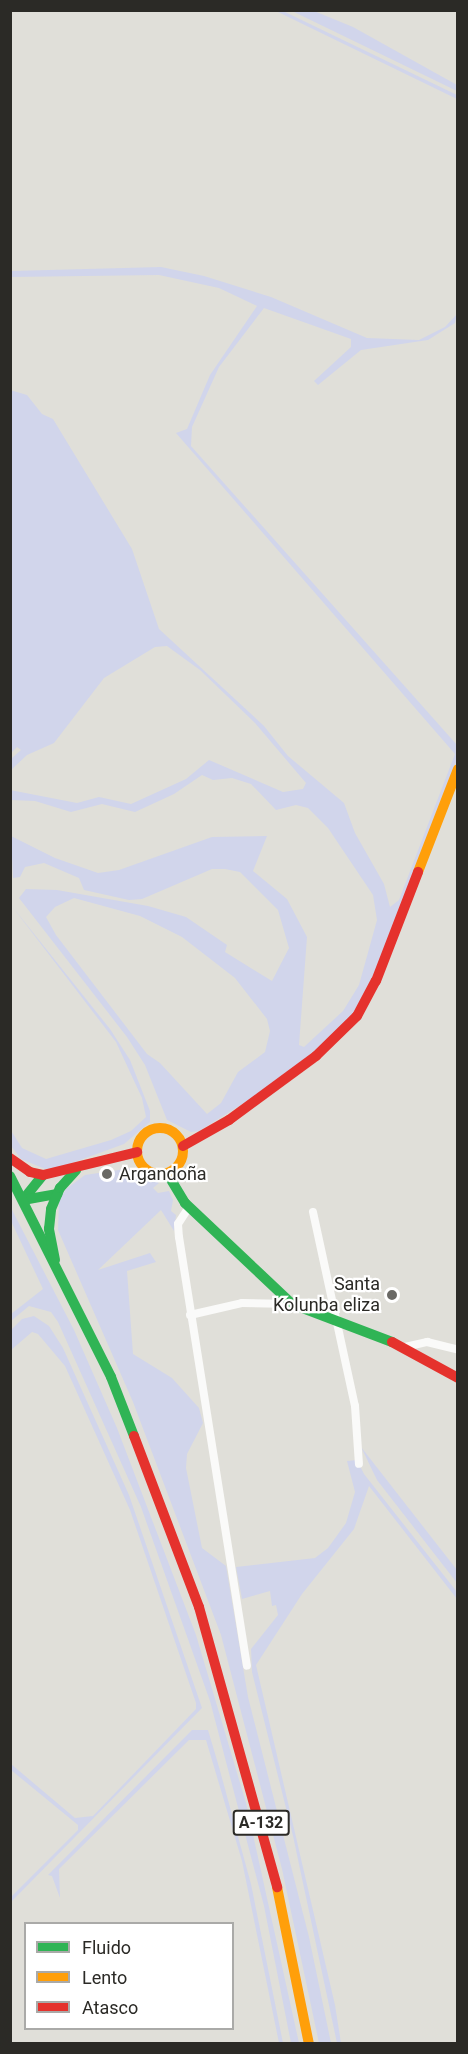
<!DOCTYPE html>
<meta charset="utf-8">
<style>
body{margin:0}
#map{position:relative;width:468px;height:2054px;overflow:hidden;background:#e0dfd9;font-family:Roboto,sans-serif}
div>[style]{position:absolute}
.green>*{inset:0;background:#d1d5eb}
.street>*{height:8px;margin:-4px;padding:0 4px;transform-origin:4px;border-radius:4px;background:#fafaf9}
.fast>*{height:10px;margin:-5px;padding:0 5px;transform-origin:5px;border-radius:5px;background:#30b455}
.slow>*{height:10px;margin:-5px;padding:0 5px;transform-origin:5px;border-radius:5px;background:#ff9f0a}
.slow>.ring{margin:-5px;padding:0;box-sizing:content-box;background:none;border:10px solid #ff9f0a;border-radius:50%}
.jam>*{height:10px;margin:-5px;padding:0 5px;transform-origin:5px;border-radius:5px;background:#e5322d}
.dots>*{width:16px;height:16px;translate:-50% -50%;box-sizing:border-box;border:3px solid #fff;border-radius:50%}
span{translate:-50% -50%;white-space:nowrap;text-align:center;line-height:1.15;-webkit-text-stroke:4.5px #fff;paint-order:stroke}
.shield-label span{padding:2px 4px;background:#fff;border:2px solid;border-radius:4px;-webkit-text-stroke-width:0}
.shield-label{font-size:16px;color:#2b2a26;font-weight:700}
.poi-label{font-size:18px;color:#2b2a26}
.left{translate:0 -50%;text-align:left}
.right{translate:-100% -50%;text-align:right}
.frame{position:absolute;inset:0;border:12px solid #2b2a26;pointer-events:none}
.legend{position:absolute;left:24px;top:1922px;width:210px;height:108px;box-sizing:border-box;background:#fff;border:2px solid #aaaaa8;margin:0;padding:8px 10px;list-style:none;font-size:18px;color:#2b2a26}
.legend li{display:flex;align-items:center;gap:12px;height:30px}
.legend b{width:30px;border:2px solid #aaaaa8}
</style>
<div id="map">
<div class="green">
<div style="clip-path:polygon(276px 11px,283px 11px,457px 95px,457px 99px)"></div>
<div style="clip-path:polygon(292px 11px,314px 11px,353px 27px,457px 85px,457px 91px)"></div>
<div style="clip-path:polygon(evenodd,161px 267px,204px 276px,271px 297px,367px 338px,419px 340px,445px 327px,457px 314px,455px 323px,428px 340px,361px 350px,318px 385px,314px 381px,351px 347px,351px 339px,264px 308px,219px 367px,192px 427px,191px 446px,457px 745px,457px 760px,377px 969px,352px 1018px,333px 1038px,257px 1095px,199px 1131px,191px 1132px,167px 1120px,145px 1065px,127px 1037px,19px 898px,26px 889px,57px 890px,148px 906px,186px 917px,227px 945px,225px 952px,272px 981px,289px 948px,278px 910px,240px 872px,225px 869px,212px 869px,142px 899px,129px 900px,84px 890px,79px 878px,44px 863px,25px 867px,20px 877px,13px 878px,11px 836px,55px 858px,98px 873px,119px 870px,212px 837px,267px 836px,253px 871px,287px 899px,307px 937px,299px 1045px,304px 1047px,343px 1011px,359px 985px,377px 920px,373px 895px,328px 828px,308px 808px,296px 805px,276px 810px,251px 784px,232px 778px,213px 780px,202px 775px,174px 794px,135px 812px,102px 804px,71px 812px,35px 801px,11px 800px,10px 790px,77px 803px,99px 797px,131px 804px,186px 779px,209px 760px,283px 792px,303px 789px,306px 783px,255px 723px,200px 670px,167px 646px,155px 647px,104px 678px,54px 743px,27px 755px,11px 770px,11px 759px,21px 750px,17px 747px,11px 753px,10px 390px,27px 395px,42px 414px,53px 419px,132px 549px,159px 629px,264px 726px,288px 756px,344px 803px,355px 833px,384px 884px,390px 907px,399px 900px,455px 754px,176px 433px,187px 429px,210px 375px,257px 306px,219px 288px,159px 275px,11px 277px,11px 271px,161px 267px,74px 898px,140px 916px,182px 937px,235px 978px,267px 1019px,270px 1031px,265px 1052px,238px 1072px,221px 1103px,207px 1114px,160px 1063px,147px 1054px,56px 935px,46px 917px,55px 907px,74px 898px)"></div>
<div style="clip-path:polygon(11px 905px,110px 1029px,130px 1060px,150px 1111px,150px 1122px,124px 1144px,61px 1167px,45px 1169px,21px 1159px,11px 1146px,10px 1129px,22px 1148px,46px 1159px,111px 1140px,131px 1131px,146px 1117px,142px 1098px,116px 1042px)"></div>
<div style="clip-path:polygon(132px 1168px,159px 1183px,153px 1188px,158px 1193px,169px 1191px,173px 1200px,171px 1211px,176px 1215px,174px 1231px,161px 1210px,98px 1270px,150px 1253px,156px 1262px,127px 1271px,133px 1354px,172px 1378px,199px 1408px,203px 1423px,187px 1454px,186px 1468px,202px 1548px,226px 1566px,248px 1697px,309px 1937px,331px 2043px,319px 2043px,282px 1869px,221px 1635px,133px 1402px,58px 1230px,59px 1200px,66px 1189px,85px 1175px)"></div>
<div style="clip-path:polygon(10px 1206px,74px 1330px,117px 1428px,196px 1635px,246px 1803px,299px 2043px,291px 2043px,264px 1906px,210px 1701px,141px 1507px,58px 1322px,51px 1312px,29px 1306px,11px 1321px,11px 1314px,43px 1289px,11px 1221px)"></div>
<div style="clip-path:polygon(34px 1316px,49px 1326px,63px 1348px,129px 1495px,202px 1708px,11px 1902px,11px 1897px,78px 1830px,78px 1825px,11px 1770px,11px 1764px,75px 1818px,93px 1816px,196px 1709px,196px 1703px,130px 1510px,65px 1366px,38px 1334px,32px 1332px,11px 1350px,11px 1330px,22px 1319px)"></div>
<div style="clip-path:polygon(361px 1447px,457px 1570px,457px 1583px,377px 1480px)"></div>
<div style="clip-path:polygon(357px 1460px,364px 1474px,457px 1592px,457px 1599px,369px 1486px,354px 1529px,302px 1594px,256px 1665px,335px 2005px,341px 2043px,337px 2043px,293px 1836px,252px 1672px,251px 1649px,278px 1615px,276px 1605px,272px 1606px,270px 1591px,242px 1599px,236px 1567px,315px 1558px,328px 1548px,346px 1523px,355px 1492px,347px 1461px)"></div>
<div style="clip-path:polygon(192px 1730px,208px 1730px,219px 1767px,251px 1884px,283px 2043px,279px 2043px,242px 1861px,206px 1740px,189px 1740px,59px 1869px,60px 1898px,52px 1876px,48px 1875px)"></div>
</div>
<div class="street">
<div style="left:189px;top:1207px;width:20px;rotate:123deg"></div>
<div style="left:178px;top:1224px;width:13px;rotate:86deg"></div>
<div style="left:179px;top:1237px;width:434px;rotate:81deg"></div>
<div style="left:313px;top:1212px;width:198px;rotate:77.8deg"></div>
<div style="left:355px;top:1406px;width:58px;rotate:86.1deg"></div>
<div style="left:190px;top:1315px;width:53px;rotate:-13deg"></div>
<div style="left:242px;top:1303px;width:50px;rotate:1.1deg"></div>
<div style="left:405px;top:1347px;width:23px;rotate:-13deg"></div>
<div style="left:427px;top:1342px;width:32px;rotate:14deg"></div>
</div>
<div class="fast">
<div style="left:167px;top:1173px;width:35px;rotate:59deg"></div>
<div style="left:185px;top:1203px;width:147px;rotate:43.3deg"></div>
<div style="left:292px;top:1304px;width:107px;rotate:20.8deg"></div>
<div style="left:43px;top:1175px;width:32px;rotate:129deg"></div>
<div style="left:23px;top:1200px;width:35px;rotate:-10deg"></div>
<div style="left:10px;top:1176px;width:225px;rotate:63.3deg"></div>
<div style="left:111px;top:1377px;width:63px;rotate:68.7deg"></div>
<div style="left:55px;top:1260px;width:32px;rotate:-101deg"></div>
<div style="left:49px;top:1229px;width:20px;rotate:-84deg"></div>
<div style="left:51px;top:1209px;width:23px;rotate:-67deg"></div>
<div style="left:60px;top:1188px;width:24px;rotate:-48deg"></div>
</div>
<div class="slow">
<div style="left:418px;top:872px;width:110px;rotate:-68.8deg"></div>
<div class="ring" style="left:137px;top:1128px;width:36px;height:36px"></div>
<div style="left:277px;top:1887px;width:160px;rotate:78.5deg"></div>
</div>
<div class="jam">
<div style="left:183px;top:1146px;width:53px;rotate:-29.5deg"></div>
<div style="left:229px;top:1120px;width:108px;rotate:-36.3deg"></div>
<div style="left:316px;top:1056px;width:57px;rotate:-44.3deg"></div>
<div style="left:357px;top:1016px;width:40px;rotate:-62deg"></div>
<div style="left:376px;top:981px;width:117px;rotate:-68.9deg"></div>
<div style="left:10px;top:1158px;width:24px;rotate:35deg"></div>
<div style="left:30px;top:1172px;width:13px;rotate:13deg"></div>
<div style="left:43px;top:1175px;width:97px;rotate:-13.7deg"></div>
<div style="left:392px;top:1342px;width:75px;rotate:28.6deg"></div>
<div style="left:134px;top:1436px;width:183px;rotate:69.2deg"></div>
<div style="left:199px;top:1607px;width:291px;rotate:74.4deg"></div>
</div>
<div class="dots">
<div style="left:107px;top:1174px;background:#6a6965"></div>
<div style="left:392px;top:1295px;background:#6a6965"></div>
</div>
<div class="shield-label">
<span style="left:261px;top:1823px">A-132</span>
</div>
<div class="poi-label">
<span class="left" style="left:119px;top:1174px">Argandoña</span>
<span class="right" style="left:380px;top:1295px">Santa<br>Kolunba eliza</span>
</div>
<div class="frame"></div>
<ul class="legend">
<li><b style="height:8px;background:#30b455"></b>Fluido</li>
<li><b style="height:8px;background:#ff9f0a"></b>Lento</li>
<li><b style="height:8px;background:#e5322d"></b>Atasco</li>
</ul>
</div>
